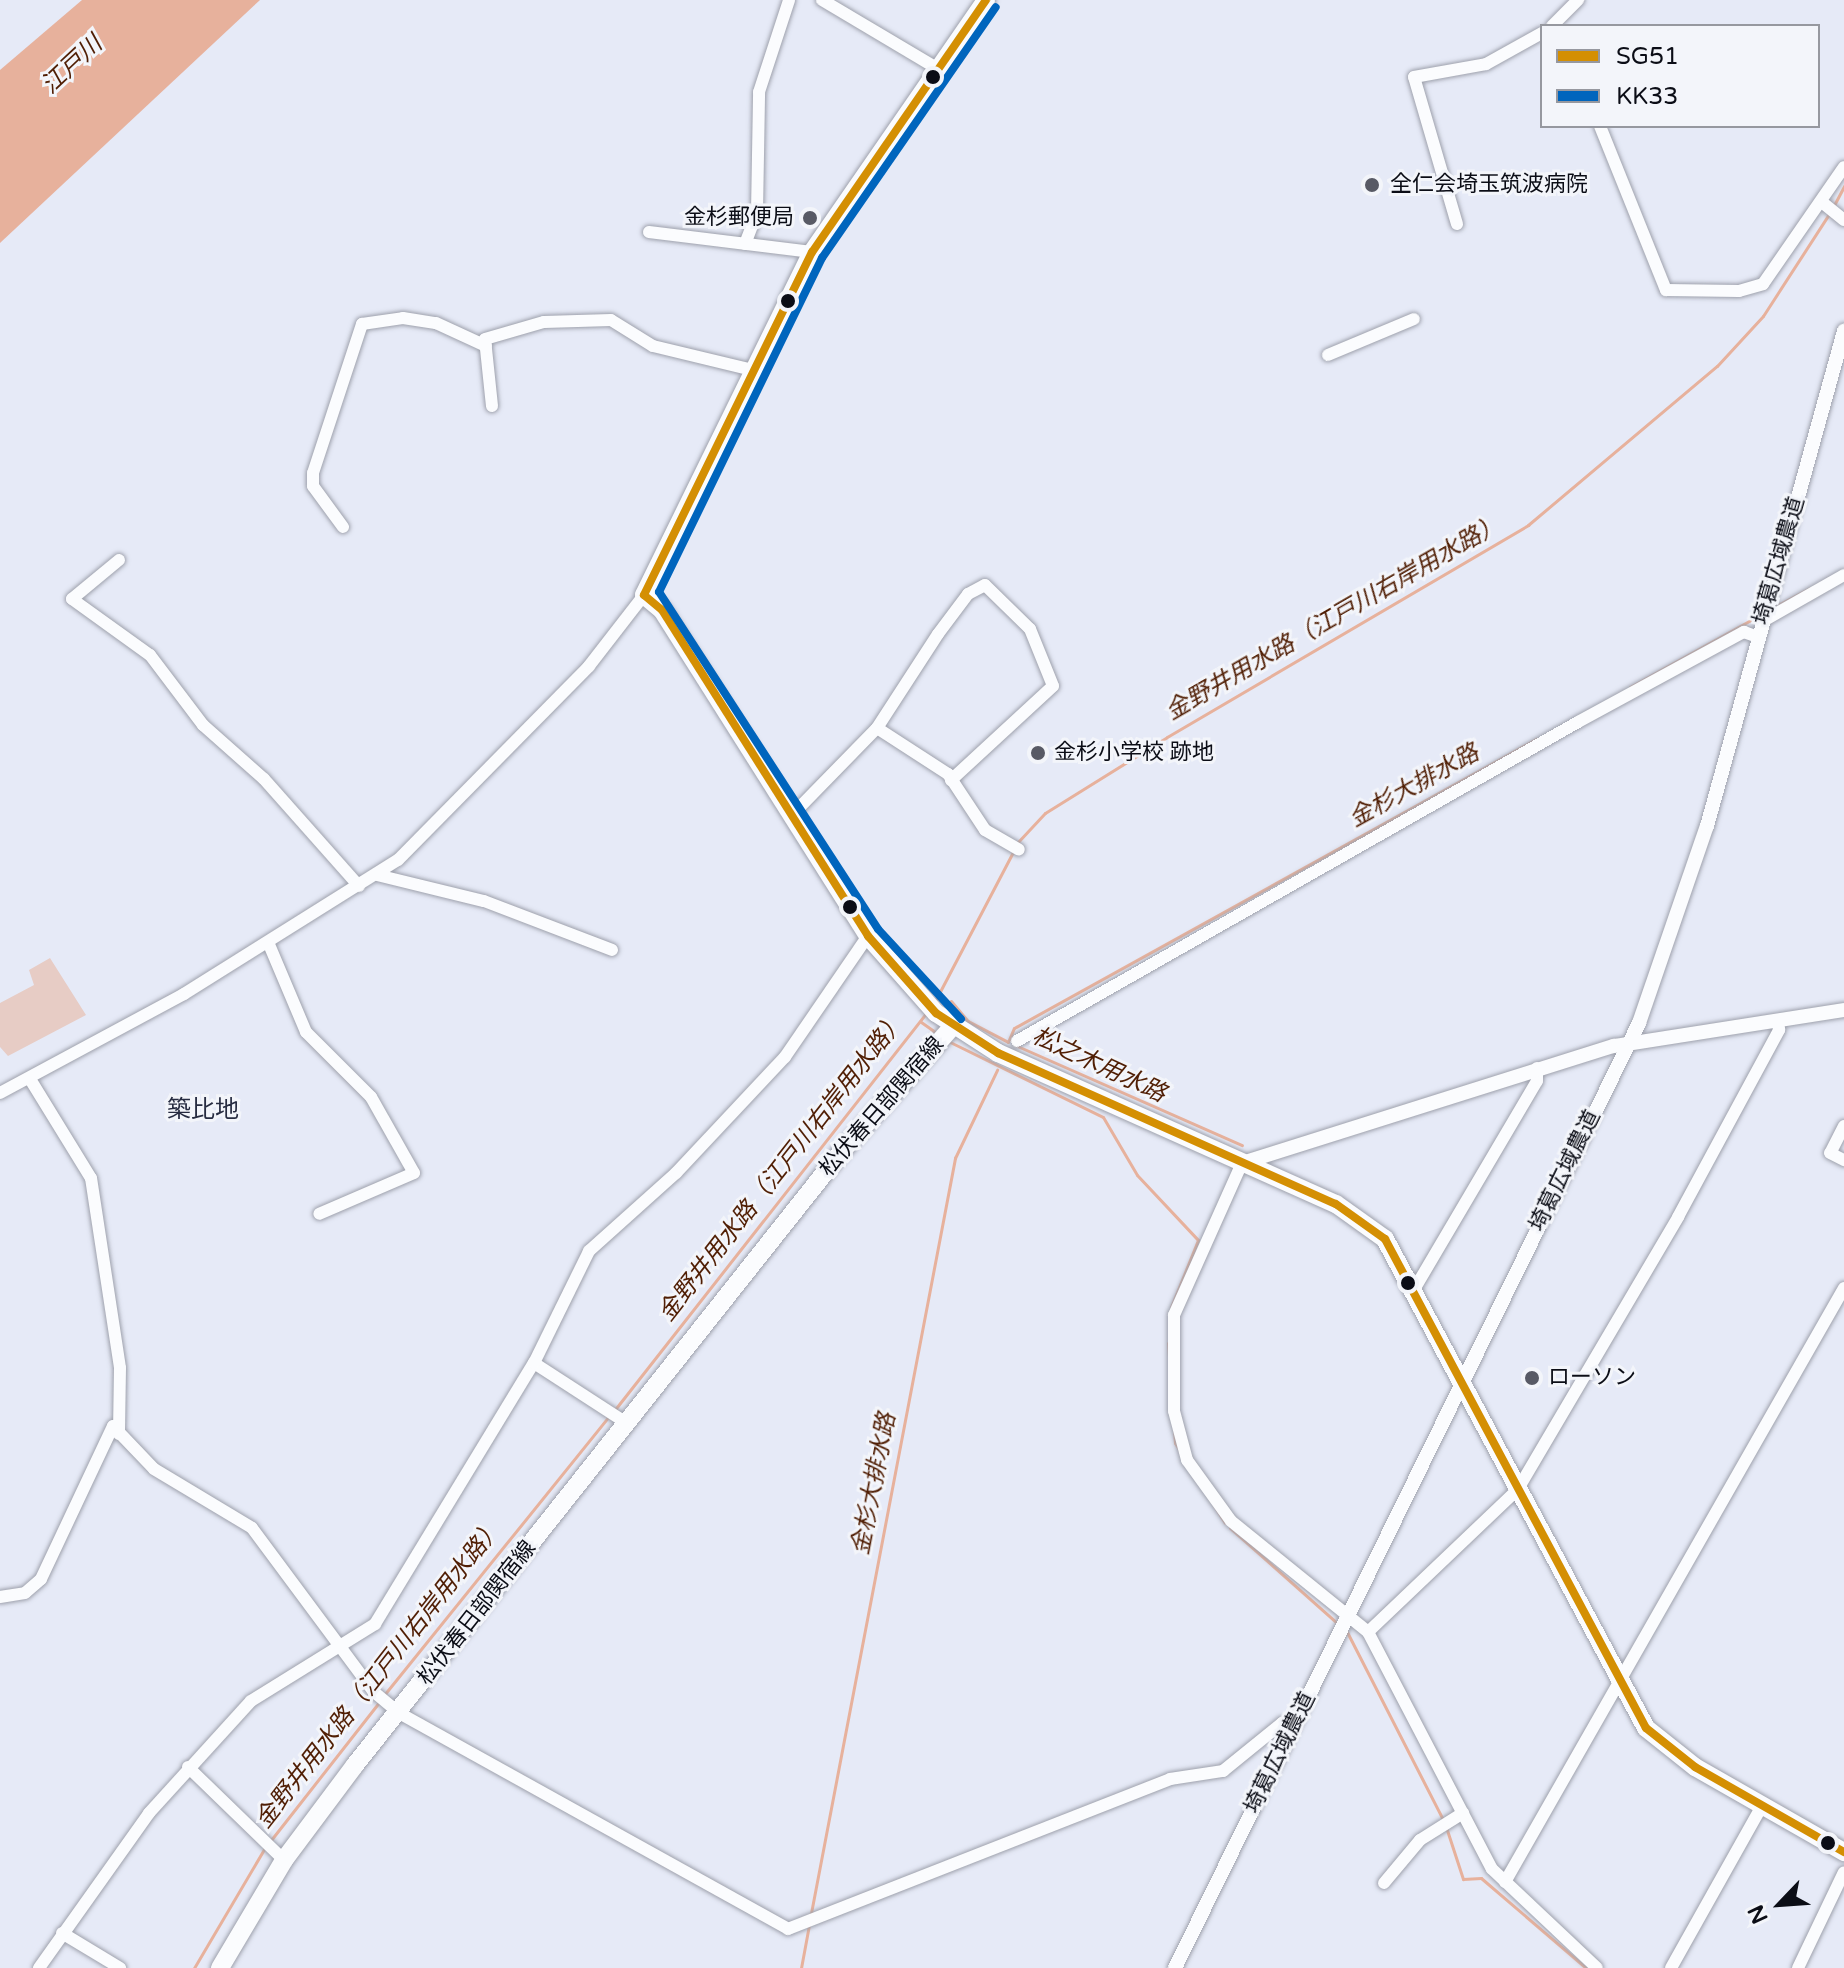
<!DOCTYPE html>
<meta charset="utf-8">
<style>
body{margin:0}
#map{position:relative;width:1844px;height:1968px;overflow:hidden;background:#e6eaf7;font-family:"Varela Round","Noto Sans JP",sans-serif}
div>[style]{position:absolute}
.green>*{inset:0;background:#e7ccc5}
.water>*{inset:0;background:#e7b19c}
.stream>*{height:3px;margin:-1.5px;padding:0 1.5px;transform-origin:1.5px;border-radius:1.5px;background:#e7b19c}
.roads{filter:drop-shadow(0 0 2px #9ea1ac) drop-shadow(0 0 2px #9ea1ac)}
.minor>*{height:12px;margin:-6px;padding:0 6px;transform-origin:6px;border-radius:6px;background:#fbfcfe}
.tertiary>*{height:14px;margin:-7px;padding:0 7px;transform-origin:7px;border-radius:7px;background:#fbfcfe}
.primary>*{height:18px;margin:-9px;padding:0 9px;transform-origin:9px;border-radius:9px;background:#fbfcfe}
.bus-1>*{height:8px;margin:-4px;padding:0 4px;transform-origin:4px;border-radius:4px;background:#d48f03}
.bus-2>*{height:8px;margin:-4px;padding:0 4px;transform-origin:4px;border-radius:4px;background:#0065bd}
.dots>*{width:22px;height:22px;translate:-50% -50%;box-sizing:border-box;border:4px solid #f3f5fa;border-radius:50%}
span{translate:-50% -50%;white-space:nowrap;text-align:center;line-height:1.15;-webkit-text-stroke:6px #f3f5fa;paint-order:stroke}
.poi-label{font-size:22px;color:#0b0d16}
.left{translate:0 -50%;text-align:left}
.right{translate:-100% -50%;text-align:right}
.street-label{font-size:22px;color:#0b0d16}
.water-label{font-size:24px;color:#501e04;font-style:italic}
.neighbourhood-label{font-size:24px;color:#272c41}
.legend{position:absolute;left:1540px;top:24px;width:280px;height:104px;box-sizing:border-box;background:#f3f5fa;border:2px solid #96989f;margin:0;padding:10px 14px;list-style:none;font-size:24px;color:#0b0d16}
.legend li{display:flex;align-items:center;gap:16px;height:40px}
.legend b{width:40px;border:2px solid #96989f}
.north{position:absolute;left:1740px;top:1864px;width:80px;height:80px;-webkit-text-stroke:6px #f3f5fa;paint-order:stroke;rotate:245deg;font-size:22px;font-weight:700;line-height:32px;text-align:center;color:#0b0d16}
.north::after{content:'';display:block;margin:auto;width:28px;height:36px;background:#0b0d16;clip-path:polygon(50% 0,100% 100%,50% 72%,0 100%)}
</style>
<div id="map">
<div class="green">
<div style="clip-path:polygon(50px 958px,86px 1015px,8px 1056px,0 1047px,0 1003px,34px 985px,29px 970px)"></div>
</div>
<div class="water">
<div style="clip-path:polygon(82px 0,260px 0,0 243px,0 70px)"></div>
</div>
<div class="stream">
<div style="left:1833px;top:207px;width:24px;rotate:-62deg"></div>
<div style="left:1774px;top:607px;width:40px;rotate:-28deg"></div>
<div style="left:1630px;top:687px;width:149px;rotate:-29deg"></div>
<div style="left:1017px;top:843px;width:41px;rotate:-47deg"></div>
<div style="left:1045px;top:813px;width:144px;rotate:-31.9deg"></div>
<div style="left:1167px;top:737px;width:419px;rotate:-30.4deg"></div>
<div style="left:1528px;top:525px;width:247px;rotate:-40.1deg"></div>
<div style="left:1717px;top:366px;width:68px;rotate:-47.4deg"></div>
<div style="left:1763px;top:316px;width:121px;rotate:-57.1deg"></div>
<div style="left:951px;top:1001px;width:26px;rotate:50deg"></div>
<div style="left:968px;top:1021px;width:45px;rotate:27.7deg"></div>
<div style="left:934px;top:1003px;width:173px;rotate:-62.4deg"></div>
<div style="left:921px;top:1022px;width:19px;rotate:35deg"></div>
<div style="left:950px;top:1042px;width:170px;rotate:26.1deg"></div>
<div style="left:1103px;top:1117px;width:67px;rotate:59.6deg"></div>
<div style="left:1137px;top:1175px;width:89px;rotate:46.8deg"></div>
<div style="left:1198px;top:1240px;width:72px;rotate:111.9deg"></div>
<div style="left:1008px;top:1042px;width:15px;rotate:-67deg"></div>
<div style="left:1014px;top:1028px;width:597px;rotate:-28.97deg"></div>
<div style="left:1015px;top:1045px;width:248px;rotate:23.8deg"></div>
<div style="left:1168px;top:1343px;width:100px;rotate:86deg"></div>
<div style="left:1175px;top:1443px;width:94px;rotate:58deg"></div>
<div style="left:613px;top:1412px;width:509px;rotate:-51.87deg"></div>
<div style="left:1230px;top:1528px;width:144px;rotate:41.6deg"></div>
<div style="left:1347px;top:1632px;width:211px;rotate:62.9deg"></div>
<div style="left:384px;top:1695px;width:357px;rotate:-51.1deg"></div>
<div style="left:1446px;top:1827px;width:55px;rotate:71.9deg"></div>
<div style="left:1463px;top:1879px;width:18px;rotate:-3deg"></div>
<div style="left:1481px;top:1878px;width:138px;rotate:40.6deg"></div>
<div style="left:271px;top:1840px;width:177px;rotate:-51.9deg"></div>
<div style="left:811px;top:1913px;width:769px;rotate:-79.2deg"></div>
<div style="left:955px;top:1158px;width:98px;rotate:-64.5deg"></div>
<div style="left:194px;top:1968px;width:142px;rotate:-59.5deg"></div>
<div style="left:801px;top:1968px;width:44px;rotate:-79.5deg"></div>
</div>
<div class="roads">
<div class="minor">
<div style="left:822px;top:0;width:135px;rotate:30.7deg"></div>
<div style="left:1552px;top:26px;width:37px;rotate:-45deg"></div>
<div style="left:1600px;top:126px;width:177px;rotate:68.1deg"></div>
<div style="left:1666px;top:290px;width:73px;rotate:0.8deg"></div>
<div style="left:1739px;top:291px;width:25px;rotate:-16deg"></div>
<div style="left:1763px;top:284px;width:142px;rotate:-55.3deg"></div>
<div style="left:1823px;top:203px;width:27px;rotate:39deg"></div>
<div style="left:1457px;top:224px;width:153px;rotate:-106.3deg"></div>
<div style="left:1414px;top:77px;width:73px;rotate:-10.2deg"></div>
<div style="left:1486px;top:64px;width:64px;rotate:-29deg"></div>
<div style="left:649px;top:232px;width:164px;rotate:7deg"></div>
<div style="left:745px;top:244px;width:34px;rotate:-69deg"></div>
<div style="left:757px;top:212px;width:120px;rotate:-89deg"></div>
<div style="left:759px;top:92px;width:97px;rotate:-71.9deg"></div>
<div style="left:1328px;top:355px;width:93px;rotate:-22.7deg"></div>
<div style="left:492px;top:406px;width:67px;rotate:-96deg"></div>
<div style="left:485px;top:339px;width:61px;rotate:-16.1deg"></div>
<div style="left:544px;top:322px;width:67px;rotate:-1.7deg"></div>
<div style="left:611px;top:320px;width:49px;rotate:31.8deg"></div>
<div style="left:653px;top:346px;width:103px;rotate:13.5deg"></div>
<div style="left:343px;top:527px;width:51px;rotate:-126.2deg"></div>
<div style="left:313px;top:486px;width:13px;rotate:-90deg"></div>
<div style="left:313px;top:473px;width:157px;rotate:-71.8deg"></div>
<div style="left:362px;top:324px;width:41px;rotate:-8.3deg"></div>
<div style="left:403px;top:318px;width:33px;rotate:9deg"></div>
<div style="left:436px;top:323px;width:55px;rotate:24.7deg"></div>
<div style="left:119px;top:560px;width:61px;rotate:140.3deg"></div>
<div style="left:72px;top:599px;width:96px;rotate:35.7deg"></div>
<div style="left:150px;top:655px;width:88px;rotate:52.9deg"></div>
<div style="left:203px;top:725px;width:81px;rotate:41.5deg"></div>
<div style="left:264px;top:779px;width:143px;rotate:48.4deg"></div>
<div style="left:1763px;top:621px;width:93px;rotate:-29.6deg"></div>
<div style="left:877px;top:728px;width:85px;rotate:32.9deg"></div>
<div style="left:948px;top:774px;width:67px;rotate:56.5deg"></div>
<div style="left:985px;top:830px;width:39px;rotate:30deg"></div>
<div style="left:793px;top:814px;width:120px;rotate:-45.7deg"></div>
<div style="left:877px;top:728px;width:112px;rotate:-57deg"></div>
<div style="left:938px;top:634px;width:50px;rotate:-53.1deg"></div>
<div style="left:968px;top:594px;width:19px;rotate:-28deg"></div>
<div style="left:985px;top:585px;width:63px;rotate:44.4deg"></div>
<div style="left:1030px;top:629px;width:61px;rotate:68deg"></div>
<div style="left:1053px;top:686px;width:139px;rotate:137.3deg"></div>
<div style="left:377px;top:875px;width:110px;rotate:13.7deg"></div>
<div style="left:484px;top:901px;width:137px;rotate:20.9deg"></div>
<div style="left:268px;top:942px;width:98px;rotate:67.1deg"></div>
<div style="left:306px;top:1032px;width:92px;rotate:45deg"></div>
<div style="left:371px;top:1097px;width:87px;rotate:60.5deg"></div>
<div style="left:414px;top:1173px;width:103px;rotate:156.7deg"></div>
<div style="left:1017px;top:1041px;width:645px;rotate:-29.62deg"></div>
<div style="left:1578px;top:722px;width:189px;rotate:-28.5deg"></div>
<div style="left:1744px;top:632px;width:15px;rotate:20deg"></div>
<div style="left:30px;top:1079px;width:116px;rotate:58.4deg"></div>
<div style="left:91px;top:1178px;width:192px;rotate:81.3deg"></div>
<div style="left:120px;top:1368px;width:66px;rotate:90.9deg"></div>
<div style="left:0;top:1093px;width:209px;rotate:-28.3deg"></div>
<div style="left:184px;top:994px;width:252px;rotate:-32.1deg"></div>
<div style="left:398px;top:860px;width:272px;rotate:-45.4deg"></div>
<div style="left:589px;top:666px;width:90px;rotate:-52.2deg"></div>
<div style="left:1844px;top:1126px;width:30px;rotate:117deg"></div>
<div style="left:1830px;top:1153px;width:16px;rotate:27deg"></div>
<div style="left:1242px;top:1163px;width:167px;rotate:114.1deg"></div>
<div style="left:1174px;top:1315px;width:96px;rotate:90deg"></div>
<div style="left:1174px;top:1411px;width:51px;rotate:75.1deg"></div>
<div style="left:1187px;top:1460px;width:75px;rotate:54.2deg"></div>
<div style="left:1231px;top:1521px;width:176px;rotate:39deg"></div>
<div style="left:1368px;top:1632px;width:267px;rotate:62.4deg"></div>
<div style="left:1492px;top:1869px;width:144px;rotate:43.3deg"></div>
<div style="left:1415px;top:1288px;width:240px;rotate:-59.5deg"></div>
<div style="left:1537px;top:1081px;width:13px;rotate:-90deg"></div>
<div style="left:534px;top:1363px;width:108px;rotate:33deg"></div>
<div style="left:0;top:1597px;width:25px;rotate:-9deg"></div>
<div style="left:25px;top:1593px;width:21px;rotate:-41deg"></div>
<div style="left:41px;top:1579px;width:169px;rotate:-64.8deg"></div>
<div style="left:113px;top:1426px;width:59px;rotate:46.4deg"></div>
<div style="left:154px;top:1469px;width:114px;rotate:31deg"></div>
<div style="left:252px;top:1528px;width:204px;rotate:53.4deg"></div>
<div style="left:374px;top:1692px;width:33px;rotate:40deg"></div>
<div style="left:399px;top:1713px;width:445px;rotate:29deg"></div>
<div style="left:788px;top:1929px;width:410px;rotate:-21.4deg"></div>
<div style="left:1170px;top:1779px;width:54px;rotate:-8.6deg"></div>
<div style="left:1223px;top:1771px;width:76px;rotate:-39.1deg"></div>
<div style="left:1282px;top:1723px;width:10px;rotate:17deg"></div>
<div style="left:1368px;top:1632px;width:207px;rotate:-43.6deg"></div>
<div style="left:1518px;top:1489px;width:316px;rotate:-59.5deg"></div>
<div style="left:1678px;top:1217px;width:213px;rotate:-61.6deg"></div>
<div style="left:1779px;top:1030px;width:10px;rotate:-96deg"></div>
<div style="left:188px;top:1767px;width:134px;rotate:44.1deg"></div>
<div style="left:1505px;top:1882px;width:684px;rotate:-60.29deg"></div>
<div style="left:1384px;top:1883px;width:56px;rotate:-50.1deg"></div>
<div style="left:1420px;top:1840px;width:51px;rotate:-32.1deg"></div>
<div style="left:62px;top:1933px;width:68px;rotate:31.1deg"></div>
<div style="left:39px;top:1968px;width:190px;rotate:-54.6deg"></div>
<div style="left:149px;top:1813px;width:151px;rotate:-47.7deg"></div>
<div style="left:251px;top:1701px;width:146px;rotate:-31.8deg"></div>
<div style="left:375px;top:1624px;width:306px;rotate:-58.7deg"></div>
<div style="left:534px;top:1363px;width:125px;rotate:-63.8deg"></div>
<div style="left:589px;top:1251px;width:117px;rotate:-41.9deg"></div>
<div style="left:676px;top:1173px;width:159px;rotate:-46.8deg"></div>
<div style="left:785px;top:1057px;width:147px;rotate:-55.6deg"></div>
<div style="left:1671px;top:1968px;width:186px;rotate:-60.7deg"></div>
<div style="left:1798px;top:1968px;width:106px;rotate:-64.4deg"></div>
</div>
<div class="tertiary">
<div style="left:1242px;top:1163px;width:390px;rotate:-17.5deg"></div>
<div style="left:1614px;top:1046px;width:233px;rotate:-8.9deg"></div>
<div style="left:1175px;top:1968px;width:1053px;rotate:-63.85deg"></div>
<div style="left:1639px;top:1023px;width:208px;rotate:-71deg"></div>
<div style="left:1707px;top:826px;width:514px;rotate:-74.53deg"></div>
</div>
<div class="primary">
<div style="left:986px;top:0;width:306px;rotate:124.6deg"></div>
<div style="left:812px;top:252px;width:382px;rotate:116.1deg"></div>
<div style="left:644px;top:595px;width:23px;rotate:40deg"></div>
<div style="left:662px;top:610px;width:386px;rotate:57.7deg"></div>
<div style="left:868px;top:936px;width:103px;rotate:48.6deg"></div>
<div style="left:936px;top:1013px;width:74px;rotate:32.8deg"></div>
<div style="left:998px;top:1053px;width:370px;rotate:24.1deg"></div>
<div style="left:1336px;top:1204px;width:60px;rotate:35.5deg"></div>
<div style="left:1385px;top:1239px;width:554px;rotate:61.91deg"></div>
<div style="left:1646px;top:1728px;width:63px;rotate:38.5deg"></div>
<div style="left:1695px;top:1767px;width:172px;rotate:29.7deg"></div>
<div style="left:220px;top:1968px;width:126px;rotate:-59.3deg"></div>
<div style="left:284px;top:1860px;width:119px;rotate:-53.2deg"></div>
<div style="left:355px;top:1765px;width:784px;rotate:-51.58deg"></div>
<div style="left:842px;top:1151px;width:166px;rotate:-48.4deg"></div>
</div>
</div>
<div class="bus-1">
<div style="left:986px;top:0;width:306px;rotate:124.6deg"></div>
<div style="left:812px;top:252px;width:382px;rotate:116.1deg"></div>
<div style="left:644px;top:595px;width:23px;rotate:40deg"></div>
<div style="left:662px;top:610px;width:386px;rotate:57.7deg"></div>
<div style="left:868px;top:936px;width:103px;rotate:48.6deg"></div>
<div style="left:936px;top:1013px;width:74px;rotate:32.8deg"></div>
<div style="left:998px;top:1053px;width:370px;rotate:24.1deg"></div>
<div style="left:1336px;top:1204px;width:60px;rotate:35.5deg"></div>
<div style="left:1385px;top:1239px;width:554px;rotate:61.91deg"></div>
<div style="left:1646px;top:1728px;width:63px;rotate:38.5deg"></div>
<div style="left:1695px;top:1767px;width:172px;rotate:29.7deg"></div>
</div>
<div class="bus-2">
<div style="left:961px;top:1019px;width:122px;rotate:-132.7deg"></div>
<div style="left:878px;top:929px;width:402px;rotate:-123deg"></div>
<div style="left:659px;top:592px;width:372px;rotate:-64deg"></div>
<div style="left:822px;top:258px;width:305px;rotate:-55.3deg"></div>
</div>
<div class="dots">
<div style="left:933px;top:77px;background:#0b0d16"></div>
<div style="left:1372px;top:185px;background:#585a65"></div>
<div style="left:810px;top:218px;background:#585a65"></div>
<div style="left:788px;top:301px;background:#0b0d16"></div>
<div style="left:1038px;top:753px;background:#585a65"></div>
<div style="left:850px;top:907px;background:#0b0d16"></div>
<div style="left:1408px;top:1283px;background:#0b0d16"></div>
<div style="left:1532px;top:1378px;background:#585a65"></div>
<div style="left:1828px;top:1843px;background:#0b0d16"></div>
</div>
<div class="poi-label">
<span class="left" style="left:1390px;top:185px">全仁会埼玉筑波病院</span>
<span class="right" style="left:794px;top:218px">金杉郵便局</span>
<span class="left" style="left:1054px;top:753px">金杉小学校 跡地</span>
<span class="left" style="left:1548px;top:1378px">ローソン</span>
</div>
<div class="street-label">
<span style="left:1779px;top:561px;rotate:-74deg">埼葛広域農道</span>
<span style="left:882px;top:1107px;rotate:-49deg">松伏春日部関宿線</span>
<span style="left:1565px;top:1171px;rotate:-64deg">埼葛広域農道</span>
<span style="left:477px;top:1613px;rotate:-52deg">松伏春日部関宿線</span>
<span style="left:1280px;top:1753px;rotate:-64deg">埼葛広域農道</span>
</div>
<div class="water-label">
<span style="left:72px;top:65px;rotate:-43deg">江戸川</span>
<span style="left:1334px;top:618px;rotate:-30deg">金野井用水路（江戸川右岸用水路）</span>
<span style="left:1414px;top:786px;rotate:-29deg">金杉大排水路</span>
<span style="left:1099px;top:1065px;rotate:25deg">松之木用水路</span>
<span style="left:782px;top:1167px;rotate:-52deg">金野井用水路（江戸川右岸用水路）</span>
<span style="left:874px;top:1484px;rotate:-79deg">金杉大排水路</span>
<span style="left:379px;top:1674px;rotate:-52deg">金野井用水路（江戸川右岸用水路）</span>
</div>
<div class="neighbourhood-label">
<span style="left:203px;top:1110px">築比地</span>
</div>
<ul class="legend">
<li><b style="height:10px;background:#d48f03"></b>SG51</li>
<li><b style="height:10px;background:#0065bd"></b>KK33</li>
</ul>
<div class="north">N</div>
</div>
